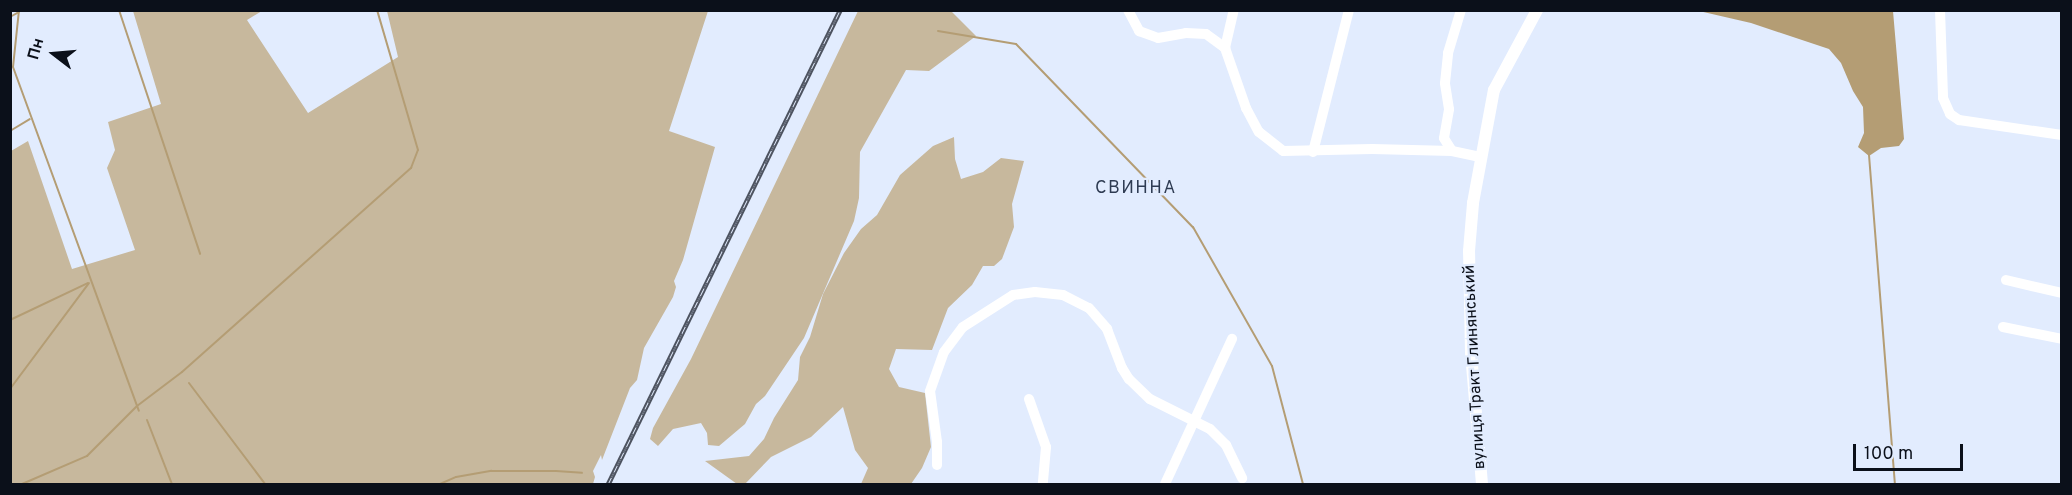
<!DOCTYPE html>
<meta charset="utf-8">
<style>
body{margin:0}
#map{position:relative;width:2072px;height:495px;overflow:hidden;background:#e2ecfe;font-family:Overpass,sans-serif}
div>[style]{position:absolute}
.green>*{inset:0;background:#c7b89d}
.water>*{inset:0;background:#b49d74}
.stream>*{height:2px;margin:-1px;padding:0 1px;transform-origin:1px;border-radius:1px;background:#b49d74}
.minor>*{height:10px;margin:-5px;padding:0 5px;transform-origin:5px;border-radius:5px;background:#fff}
.major>*{height:12px;margin:-6px;padding:0 6px;transform-origin:6px;border-radius:6px;background:#fff}
.rail>*{height:4.5px;margin-top:-2.25px;transform-origin:0;background:repeating-linear-gradient(90deg,#e2ecfe 0 7px,#4d5360 0 14px);box-sizing:border-box;border-block:2px solid #4d5360}
span{translate:-50% -50%;white-space:nowrap;text-align:center;line-height:1.15;-webkit-text-stroke:4.5px #e2ecfe;paint-order:stroke}
.street-label{font-size:16px;color:#0b101a}
.neighbourhood-label{font-size:18px;color:#2e3b52;letter-spacing:1.5px}
.frame{position:absolute;inset:0;border:12px solid #0b101a;pointer-events:none}
.north{position:absolute;left:24px;top:24px;width:60px;height:60px;-webkit-text-stroke:4px #e2ecfe;paint-order:stroke;rotate:286deg;font-size:16px;font-weight:700;line-height:24px;text-align:center;color:#0b101a}
.north::after{content:'';display:block;margin:auto;width:21px;height:27px;background:#0b101a;clip-path:polygon(50% 0,100% 100%,50% 72%,0 100%)}
.scale{position:absolute;left:1853px;top:444px;width:110px;height:27px;box-sizing:border-box;border:3px solid #0b101a;border-top:0;padding-left:8px;font-size:18px;line-height:21px;white-space:nowrap;color:#0b101a;-webkit-text-stroke:4px #e2ecfe;paint-order:stroke}
</style>
<div id="map">
<div class="green">
<div style="clip-path:polygon(133px 11px,262px 11px,247px 20px,308px 113px,398px 57px,387px 11px,708px 11px,669px 131px,715px 147px,683px 260px,674px 281px,676px 287px,673px 297px,644px 348px,637px 380px,630px 388px,602px 460px,601px 455px,593px 471px,595px 477px,593px 484px,11px 484px,11px 151px,28px 141px,72px 269px,135px 250px,107px 168px,115px 150px,108px 122px,161px 104px)"></div>
<div style="clip-path:polygon(858px 11px,951px 11px,976px 36px,929px 71px,906px 70px,860px 152px,859px 198px,854px 221px,804px 338px,765px 396px,756px 404px,745px 424px,719px 446px,708px 445px,707px 433px,701px 423px,673px 429px,658px 446px,650px 439px,653px 428px,691px 359px)"></div>
<div style="clip-path:polygon(954px 137px,955px 159px,961px 179px,983px 172px,1001px 158px,1024px 161px,1012px 204px,1014px 227px,1002px 259px,994px 266px,983px 266px,972px 285px,948px 308px,932px 350px,896px 349px,889px 369px,899px 387px,925px 393px,931px 447px,922px 468px,911px 484px,861px 484px,868px 468px,855px 450px,843px 407px,811px 437px,771px 457px,745px 484px,737px 484px,705px 461px,749px 456px,764px 439px,774px 418px,798px 380px,800px 357px,810px 337px,823px 294px,844px 253px,861px 229px,877px 215px,900px 175px,933px 146px)"></div>
</div>
<div class="water">
<div style="clip-path:polygon(1699px 11px,1893px 11px,1904px 139px,1899px 146px,1881px 148px,1869px 156px,1858px 147px,1864px 133px,1863px 107px,1853px 91px,1841px 63px,1829px 49px,1751px 23px)"></div>
</div>
<div class="stream">
<div style="left:19px;top:10px;width:57px;rotate:96deg"></div>
<div style="left:13px;top:67px;width:366px;rotate:69.9deg"></div>
<div style="left:119px;top:10px;width:257px;rotate:71.6deg"></div>
<div style="left:861px;top:10px;width:1px;rotate:45deg"></div>
<div style="left:10px;top:17px;width:10px;rotate:-29deg"></div>
<div style="left:938px;top:31px;width:79px;rotate:9.5deg"></div>
<div style="left:1016px;top:44px;width:255px;rotate:46deg"></div>
<div style="left:1193px;top:227px;width:160px;rotate:60.4deg"></div>
<div style="left:1272px;top:366px;width:122px;rotate:75.3deg"></div>
<div style="left:10px;top:131px;width:23px;rotate:-31deg"></div>
<div style="left:1869px;top:155px;width:330px;rotate:85.5deg"></div>
<div style="left:10px;top:320px;width:86px;rotate:-25.4deg"></div>
<div style="left:189px;top:383px;width:126px;rotate:53deg"></div>
<div style="left:10px;top:389px;width:132px;rotate:-53.3deg"></div>
<div style="left:147px;top:420px;width:69px;rotate:68.7deg"></div>
<div style="left:22px;top:484px;width:71px;rotate:-23.3deg"></div>
<div style="left:87px;top:456px;width:71px;rotate:-45deg"></div>
<div style="left:137px;top:406px;width:56px;rotate:-37.1deg"></div>
<div style="left:182px;top:372px;width:307px;rotate:-41.7deg"></div>
<div style="left:411px;top:168px;width:19px;rotate:-69deg"></div>
<div style="left:418px;top:150px;width:146px;rotate:-106.3deg"></div>
<div style="left:440px;top:484px;width:17px;rotate:-24deg"></div>
<div style="left:456px;top:477px;width:36px;rotate:-10deg"></div>
<div style="left:491px;top:471px;width:65px"></div>
<div style="left:556px;top:471px;width:26px;rotate:4deg"></div>
</div>
<div class="minor">
<div style="left:1128px;top:10px;width:24px;rotate:62deg"></div>
<div style="left:1139px;top:31px;width:20px;rotate:20deg"></div>
<div style="left:1158px;top:38px;width:28px;rotate:-10deg"></div>
<div style="left:1186px;top:33px;width:20px;rotate:3deg"></div>
<div style="left:1206px;top:34px;width:24px;rotate:36deg"></div>
<div style="left:1225px;top:48px;width:64px;rotate:70.7deg"></div>
<div style="left:1246px;top:108px;width:27px;rotate:62deg"></div>
<div style="left:1259px;top:132px;width:31px;rotate:38deg"></div>
<div style="left:1283px;top:151px;width:89px;rotate:-1.3deg"></div>
<div style="left:1372px;top:149px;width:80px;rotate:1.4deg"></div>
<div style="left:1452px;top:151px;width:30px;rotate:12deg"></div>
<div style="left:1940px;top:10px;width:88px;rotate:88deg"></div>
<div style="left:1943px;top:98px;width:17px;rotate:66deg"></div>
<div style="left:1950px;top:114px;width:11px;rotate:34deg"></div>
<div style="left:1959px;top:120px;width:104px;rotate:8.3deg"></div>
<div style="left:1225px;top:48px;width:39px;rotate:-77deg"></div>
<div style="left:1452px;top:151px;width:15px;rotate:-122deg"></div>
<div style="left:1444px;top:138px;width:29px;rotate:-80deg"></div>
<div style="left:1449px;top:109px;width:26px;rotate:-99deg"></div>
<div style="left:1445px;top:83px;width:30px;rotate:-84deg"></div>
<div style="left:1448px;top:53px;width:45px;rotate:-73.2deg"></div>
<div style="left:1313px;top:152px;width:146px;rotate:-75.8deg"></div>
<div style="left:2006px;top:280px;width:57px;rotate:13.1deg"></div>
<div style="left:2003px;top:327px;width:60px;rotate:11.5deg"></div>
<div style="left:1029px;top:399px;width:51px;rotate:70.5deg"></div>
<div style="left:1046px;top:447px;width:37px;rotate:95deg"></div>
<div style="left:937px;top:465px;width:23px;rotate:-90deg"></div>
<div style="left:937px;top:442px;width:51px;rotate:-97.8deg"></div>
<div style="left:930px;top:391px;width:41px;rotate:-70.3deg"></div>
<div style="left:944px;top:352px;width:31px;rotate:-53deg"></div>
<div style="left:963px;top:327px;width:59px;rotate:-32.6deg"></div>
<div style="left:1013px;top:295px;width:22px;rotate:-8deg"></div>
<div style="left:1035px;top:292px;width:28px;rotate:6deg"></div>
<div style="left:1063px;top:295px;width:29px;rotate:27deg"></div>
<div style="left:1089px;top:308px;width:28px;rotate:49deg"></div>
<div style="left:1107px;top:329px;width:42px;rotate:69deg"></div>
<div style="left:1122px;top:368px;width:13px;rotate:58deg"></div>
<div style="left:1129px;top:379px;width:29px;rotate:44deg"></div>
<div style="left:1150px;top:399px;width:67px;rotate:26.6deg"></div>
<div style="left:1210px;top:429px;width:23px;rotate:45deg"></div>
<div style="left:1226px;top:445px;width:37px;rotate:64deg"></div>
<div style="left:1165px;top:484px;width:160px;rotate:-65.2deg"></div>
</div>
<div class="major">
<div style="left:1482px;top:484px;width:131px;rotate:-94.8deg"></div>
<div style="left:1471px;top:353px;width:102px;rotate:-91.1deg"></div>
<div style="left:1469px;top:251px;width:48px;rotate:-85.2deg"></div>
<div style="left:1473px;top:203px;width:115px;rotate:-79.5deg"></div>
<div style="left:1494px;top:90px;width:91px;rotate:-61.7deg"></div>
</div>
<div class="rail">
<div style="left:608px;top:484px;width:528px;rotate:-63.92deg"></div>
</div>
<div class="street-label">
<span style="left:1475px;top:367px;rotate:-93deg">вулиця Тракт Глинянський</span>
</div>
<div class="neighbourhood-label">
<span style="left:1136px;top:189px">СВИННА</span>
</div>
<div class="frame"></div>
<div class="north">Пн</div>
<div class="scale">100 m</div>
</div>
